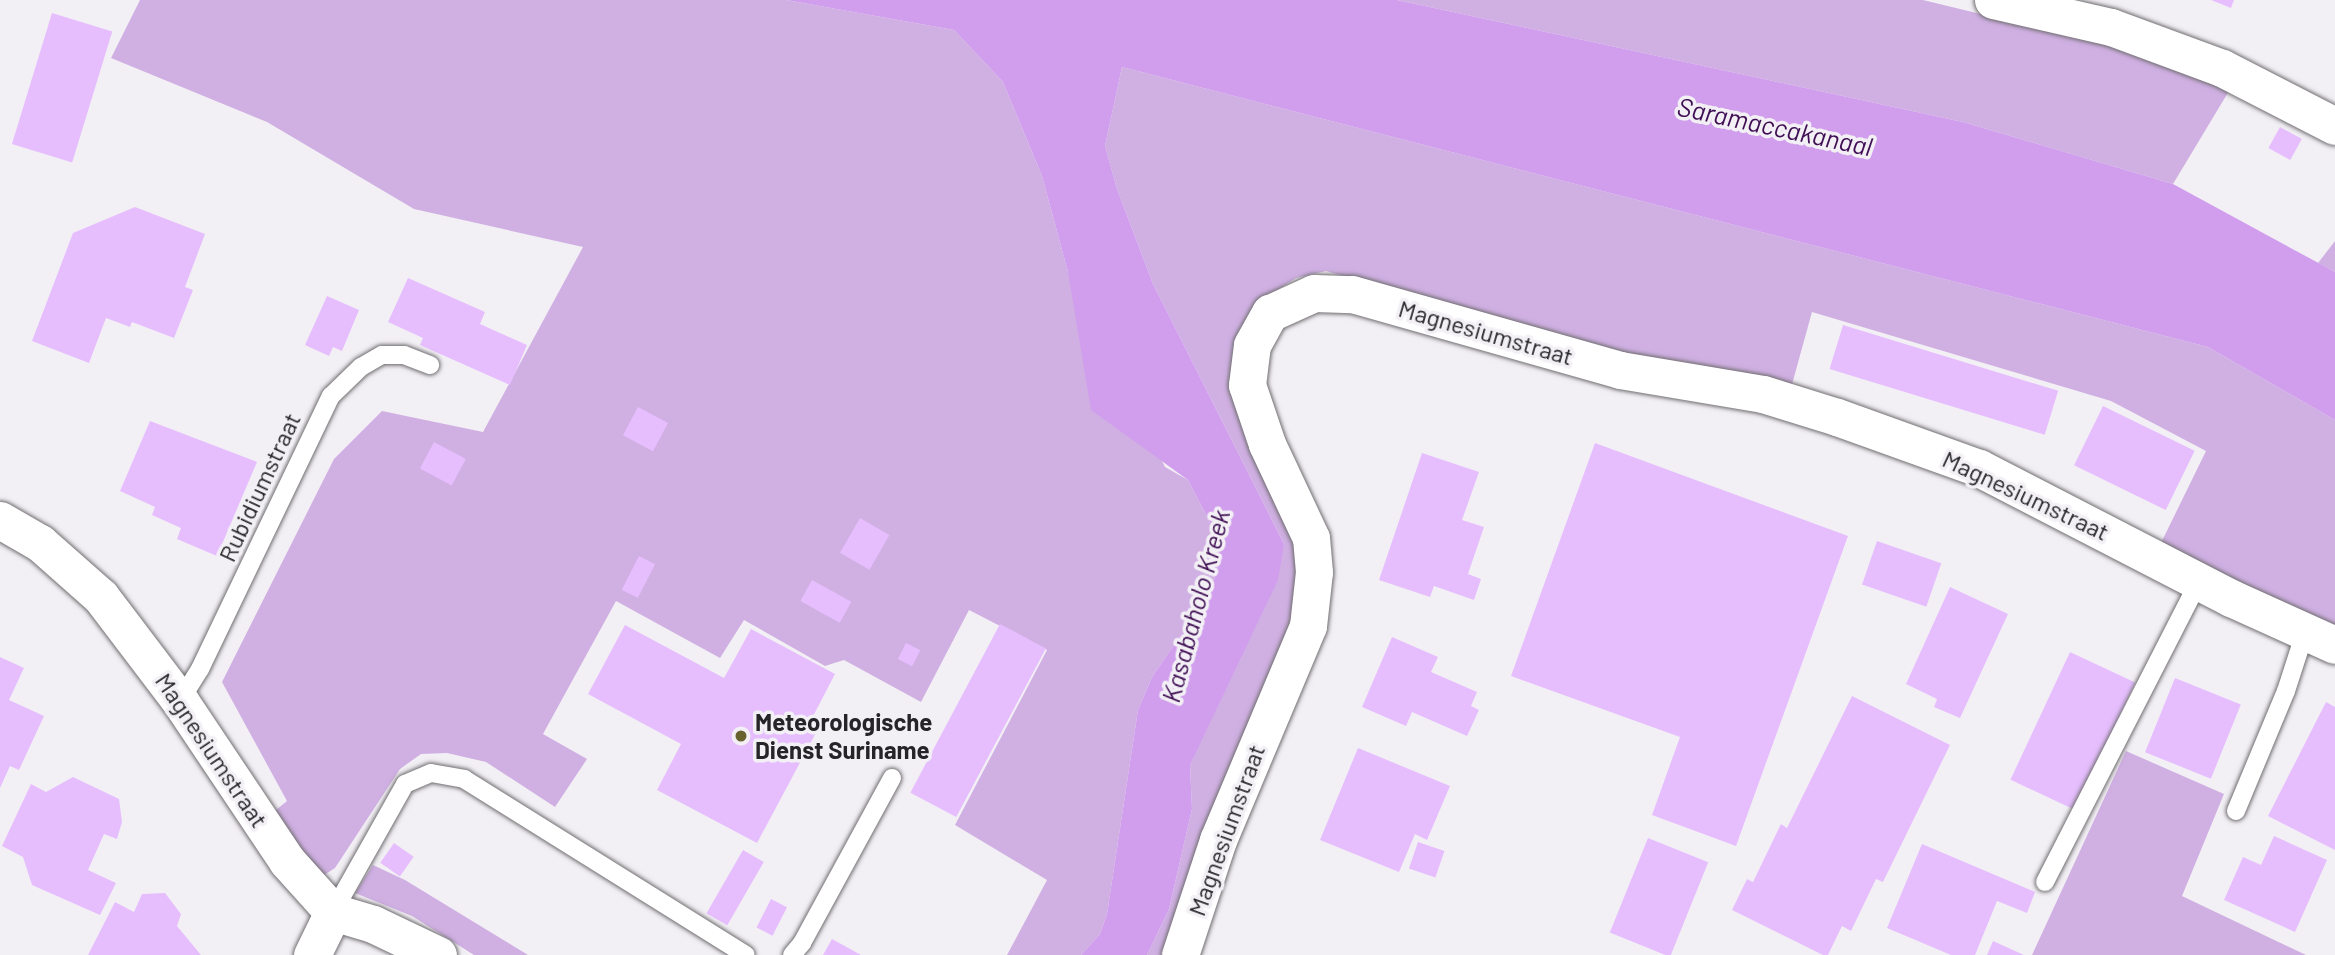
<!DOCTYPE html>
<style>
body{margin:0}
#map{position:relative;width:2335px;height:955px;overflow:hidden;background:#f3f0f5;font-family:Barlow,sans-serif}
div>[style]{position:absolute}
.green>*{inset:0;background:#d0b0e3}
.water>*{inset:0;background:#d09eed}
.building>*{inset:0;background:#e6befe;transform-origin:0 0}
.roads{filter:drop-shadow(0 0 2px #706e71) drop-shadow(0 0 2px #706e71)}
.lane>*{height:18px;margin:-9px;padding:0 9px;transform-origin:9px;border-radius:9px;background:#fff}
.street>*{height:37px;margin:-18.5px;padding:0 18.5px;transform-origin:18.5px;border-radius:18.5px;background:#fff}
.dots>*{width:19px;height:19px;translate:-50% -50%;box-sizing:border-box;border:4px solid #f3f0f5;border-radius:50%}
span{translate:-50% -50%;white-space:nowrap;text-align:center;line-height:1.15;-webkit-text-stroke:7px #f3f0f5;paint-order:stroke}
.street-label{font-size:24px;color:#252426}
.poi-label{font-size:24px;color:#252426;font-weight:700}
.left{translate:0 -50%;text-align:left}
.water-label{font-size:26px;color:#3f0e54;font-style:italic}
</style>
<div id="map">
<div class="green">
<div style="clip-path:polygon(140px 0,786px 0,954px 30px,1003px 82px,1042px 176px,1068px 272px,1165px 467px,1188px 480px,1215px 532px,1219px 562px,1211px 591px,1152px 677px,1138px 710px,1107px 914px,1100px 934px,1081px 955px,1007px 955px,1047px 880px,955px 825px,1047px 650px,969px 610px,921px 702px,844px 660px,825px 666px,744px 620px,720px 658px,616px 601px,543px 734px,587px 759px,555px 807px,486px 762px,447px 753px,421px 754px,400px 769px,335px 868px,321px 877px,271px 814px,287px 801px,222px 682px,334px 459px,382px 411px,483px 432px,583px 247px,414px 209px,267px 122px,111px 58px)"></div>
<div style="clip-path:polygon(1397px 0,1923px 0,2129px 50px,2229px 91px,2173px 184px,1963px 122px)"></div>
<div style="clip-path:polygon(1122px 67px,2208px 347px,2335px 420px,2335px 630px,2159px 547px,2206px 451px,2111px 401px,1812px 312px,1791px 388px,1566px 344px,1326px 271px,1296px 278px,1262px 300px,1242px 334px,1298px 534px,1294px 620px,1168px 955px,1147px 955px,1169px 909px,1192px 809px,1190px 765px,1284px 544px,1153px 284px,1117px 189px,1105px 146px)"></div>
<div style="clip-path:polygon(2335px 241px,2335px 272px,2318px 263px)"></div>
<div style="clip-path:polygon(2126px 751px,2224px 794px,2182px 896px,2306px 955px,2032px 955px)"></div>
<div style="clip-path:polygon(373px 865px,405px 880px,528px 955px,474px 955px,412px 916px,355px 893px)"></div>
</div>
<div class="water">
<div style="clip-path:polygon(786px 0,1397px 0,1963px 122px,2173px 184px,2335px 272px,2335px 420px,2208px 347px,1122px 67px,1105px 146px,1117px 189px,1153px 284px,1284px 544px,1278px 580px,1190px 765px,1192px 809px,1169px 909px,1147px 955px,1081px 955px,1100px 934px,1107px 914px,1138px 710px,1152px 677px,1211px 591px,1219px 562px,1215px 532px,1188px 480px,1091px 410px,1068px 272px,1042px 176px,1003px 82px,954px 30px)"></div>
</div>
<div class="building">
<div style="clip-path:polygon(2211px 0,2234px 0,2231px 8px)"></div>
<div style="left:52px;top:13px;width:63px;height:137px;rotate:17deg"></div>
<div style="left:2280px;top:127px;width:25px;height:24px;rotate:29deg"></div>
<div style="clip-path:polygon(135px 207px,205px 234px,185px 287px,193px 290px,174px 338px,132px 322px,130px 327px,106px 318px,89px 363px,32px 341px,73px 233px)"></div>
<div style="clip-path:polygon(408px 278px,485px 312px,480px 324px,527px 345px,510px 385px,420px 345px,423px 338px,388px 322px)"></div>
<div style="clip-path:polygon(327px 296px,359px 310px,342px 351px,333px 347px,329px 356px,305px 345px)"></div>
<div style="left:1843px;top:325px;width:225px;height:46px;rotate:17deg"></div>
<div style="left:2103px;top:406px;width:102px;height:66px;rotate:26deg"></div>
<div style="left:638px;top:407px;width:34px;height:32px;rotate:28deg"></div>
<div style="clip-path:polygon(150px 421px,257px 462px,217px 556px,177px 539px,181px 528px,152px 515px,155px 507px,120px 491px)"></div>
<div style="left:434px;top:442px;width:36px;height:30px;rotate:28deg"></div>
<div style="clip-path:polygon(1595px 443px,1848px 536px,1736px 846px,1652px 815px,1680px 737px,1511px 676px)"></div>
<div style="clip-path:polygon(1422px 453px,1479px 472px,1462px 520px,1484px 527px,1468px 574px,1481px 579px,1474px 600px,1434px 586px,1430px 597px,1379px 580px)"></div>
<div style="left:860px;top:518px;width:34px;height:40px;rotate:30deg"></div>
<div style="left:1877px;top:541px;width:68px;height:46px;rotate:19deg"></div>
<div style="left:639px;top:556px;width:18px;height:38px;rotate:27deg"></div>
<div style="left:812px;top:580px;width:45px;height:24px;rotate:29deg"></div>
<div style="clip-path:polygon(1950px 587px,2008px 614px,1960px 718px,1934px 707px,1937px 699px,1906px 684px)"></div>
<div style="left:1000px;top:624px;width:52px;height:191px;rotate:28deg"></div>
<div style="clip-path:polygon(625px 625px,724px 678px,751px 629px,835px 674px,809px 724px,818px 729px,757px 843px,657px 790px,681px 744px,588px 694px)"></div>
<div style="clip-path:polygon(1392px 637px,1438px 657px,1431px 672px,1477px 692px,1471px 706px,1479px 710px,1467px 736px,1412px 712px,1406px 726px,1362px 707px)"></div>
<div style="left:906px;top:643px;width:16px;height:18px;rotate:27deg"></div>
<div style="left:2070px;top:652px;width:72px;height:141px;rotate:25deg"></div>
<div style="clip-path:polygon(0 657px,24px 668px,9px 700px,44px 716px,19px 770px,10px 766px,0 788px)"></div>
<div style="left:2175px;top:678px;width:71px;height:80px;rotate:22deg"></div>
<div style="clip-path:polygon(1852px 696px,1950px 745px,1883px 882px,1876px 879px,1851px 931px,1842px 926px,1828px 955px,1823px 955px,1732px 910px,1747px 879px,1753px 882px,1781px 824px,1787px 828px)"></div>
<div style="clip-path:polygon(2326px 702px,2335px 707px,2335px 850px,2268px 816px)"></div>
<div style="clip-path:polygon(1358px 748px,1450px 786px,1427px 840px,1415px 834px,1399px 872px,1320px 840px)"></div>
<div style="clip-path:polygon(73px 777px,119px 799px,122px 822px,117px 839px,104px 834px,88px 870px,116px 883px,100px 915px,32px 885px,23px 857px,2px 846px,31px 784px,46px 792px)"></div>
<div style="clip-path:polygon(2274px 836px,2327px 860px,2295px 932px,2224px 900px,2243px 857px,2261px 865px)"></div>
<div style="left:1648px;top:838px;width:65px;height:102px;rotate:22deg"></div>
<div style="left:1418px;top:842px;width:28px;height:28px;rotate:19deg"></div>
<div style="left:394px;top:843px;width:24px;height:24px;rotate:35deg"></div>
<div style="clip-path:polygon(1922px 844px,2035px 892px,2027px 913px,1997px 901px,1975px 955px,1951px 955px,1887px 928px)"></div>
<div style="left:743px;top:850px;width:24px;height:73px;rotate:30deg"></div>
<div style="clip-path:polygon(165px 893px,181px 914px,177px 926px,201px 955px,88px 955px,115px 902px,134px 912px,142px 894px)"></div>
<div style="left:771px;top:899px;width:18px;height:32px;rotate:27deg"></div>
<div style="clip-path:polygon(832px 939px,861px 955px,823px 955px)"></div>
<div style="clip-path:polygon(1993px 941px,2024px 955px,1987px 955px)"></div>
</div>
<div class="roads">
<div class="lane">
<div style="left:180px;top:701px;width:38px;rotate:-58deg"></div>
<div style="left:200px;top:669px;width:303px;rotate:-64.4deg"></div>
<div style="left:331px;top:396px;width:42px;rotate:-44deg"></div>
<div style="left:361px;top:367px;width:24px;rotate:-30deg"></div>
<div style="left:382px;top:355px;width:22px"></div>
<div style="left:404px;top:355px;width:28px;rotate:21deg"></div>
<div style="left:2236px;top:811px;width:130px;rotate:-67.4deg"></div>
<div style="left:2286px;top:691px;width:62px;rotate:-72.1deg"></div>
<div style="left:2045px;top:882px;width:338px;rotate:-62.9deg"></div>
<div style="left:333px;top:912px;width:147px;rotate:-60.6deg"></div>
<div style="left:405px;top:784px;width:28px;rotate:-23deg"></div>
<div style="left:431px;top:773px;width:34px;rotate:10deg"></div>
<div style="left:464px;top:779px;width:332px;rotate:32deg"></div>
<div style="left:792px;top:955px;width:16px;rotate:-50deg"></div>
<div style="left:802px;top:943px;width:188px;rotate:-61.4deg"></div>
</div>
<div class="street">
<div style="left:1993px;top:0;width:121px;rotate:12.9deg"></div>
<div style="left:2111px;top:27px;width:118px;rotate:20.3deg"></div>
<div style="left:2222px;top:68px;width:127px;rotate:27.2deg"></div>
<div style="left:0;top:520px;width:46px;rotate:29.9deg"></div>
<div style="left:40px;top:543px;width:81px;rotate:41.5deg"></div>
<div style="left:101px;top:597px;width:131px;rotate:52.8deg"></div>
<div style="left:180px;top:701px;width:192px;rotate:56.2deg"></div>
<div style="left:287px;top:861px;width:69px;rotate:48deg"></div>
<div style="left:333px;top:912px;width:42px;rotate:16.7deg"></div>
<div style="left:373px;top:924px;width:72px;rotate:25.5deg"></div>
<div style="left:312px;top:955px;width:48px;rotate:-64deg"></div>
<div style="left:1180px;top:955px;width:121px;rotate:-71.7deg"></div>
<div style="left:1218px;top:840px;width:232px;rotate:-67.2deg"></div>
<div style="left:1308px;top:626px;width:54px;rotate:-83.7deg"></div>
<div style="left:1314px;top:572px;width:34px;rotate:-95deg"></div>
<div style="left:1311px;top:538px;width:104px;rotate:-115.1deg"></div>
<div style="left:1267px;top:444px;width:62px;rotate:-108.7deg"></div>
<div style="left:1247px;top:385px;width:40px;rotate:-82.9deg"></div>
<div style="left:1252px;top:345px;width:37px;rotate:-61deg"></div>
<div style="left:1270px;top:313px;width:48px;rotate:-24.4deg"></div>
<div style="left:1314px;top:293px;width:38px;rotate:2deg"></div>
<div style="left:1352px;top:294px;width:279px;rotate:15.8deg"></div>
<div style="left:1620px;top:370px;width:145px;rotate:9.5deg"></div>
<div style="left:1763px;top:394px;width:77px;rotate:17.3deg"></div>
<div style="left:1837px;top:417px;width:151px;rotate:19.8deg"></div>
<div style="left:1979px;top:468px;width:284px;rotate:27.3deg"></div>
<div style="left:2231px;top:598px;width:114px;rotate:24.3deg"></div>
</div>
</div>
<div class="dots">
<div style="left:741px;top:736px;background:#68622f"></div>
</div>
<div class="street-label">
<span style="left:1486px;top:332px;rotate:16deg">Magnesiumstraat</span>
<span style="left:259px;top:487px;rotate:-65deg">Rubidiumstraat</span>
<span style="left:2026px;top:495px;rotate:25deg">Magnesiumstraat</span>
<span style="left:212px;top:750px;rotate:56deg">Magnesiumstraat</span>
<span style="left:1226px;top:830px;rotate:-70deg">Magnesiumstraat</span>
</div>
<div class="poi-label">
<span class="left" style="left:755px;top:736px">Meteorologische<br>Dienst Suriname</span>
</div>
<div class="water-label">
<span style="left:1775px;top:126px;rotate:12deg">Saramaccakanaal</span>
<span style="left:1195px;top:606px;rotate:-75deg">Kasabaholo Kreek</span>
</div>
</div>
